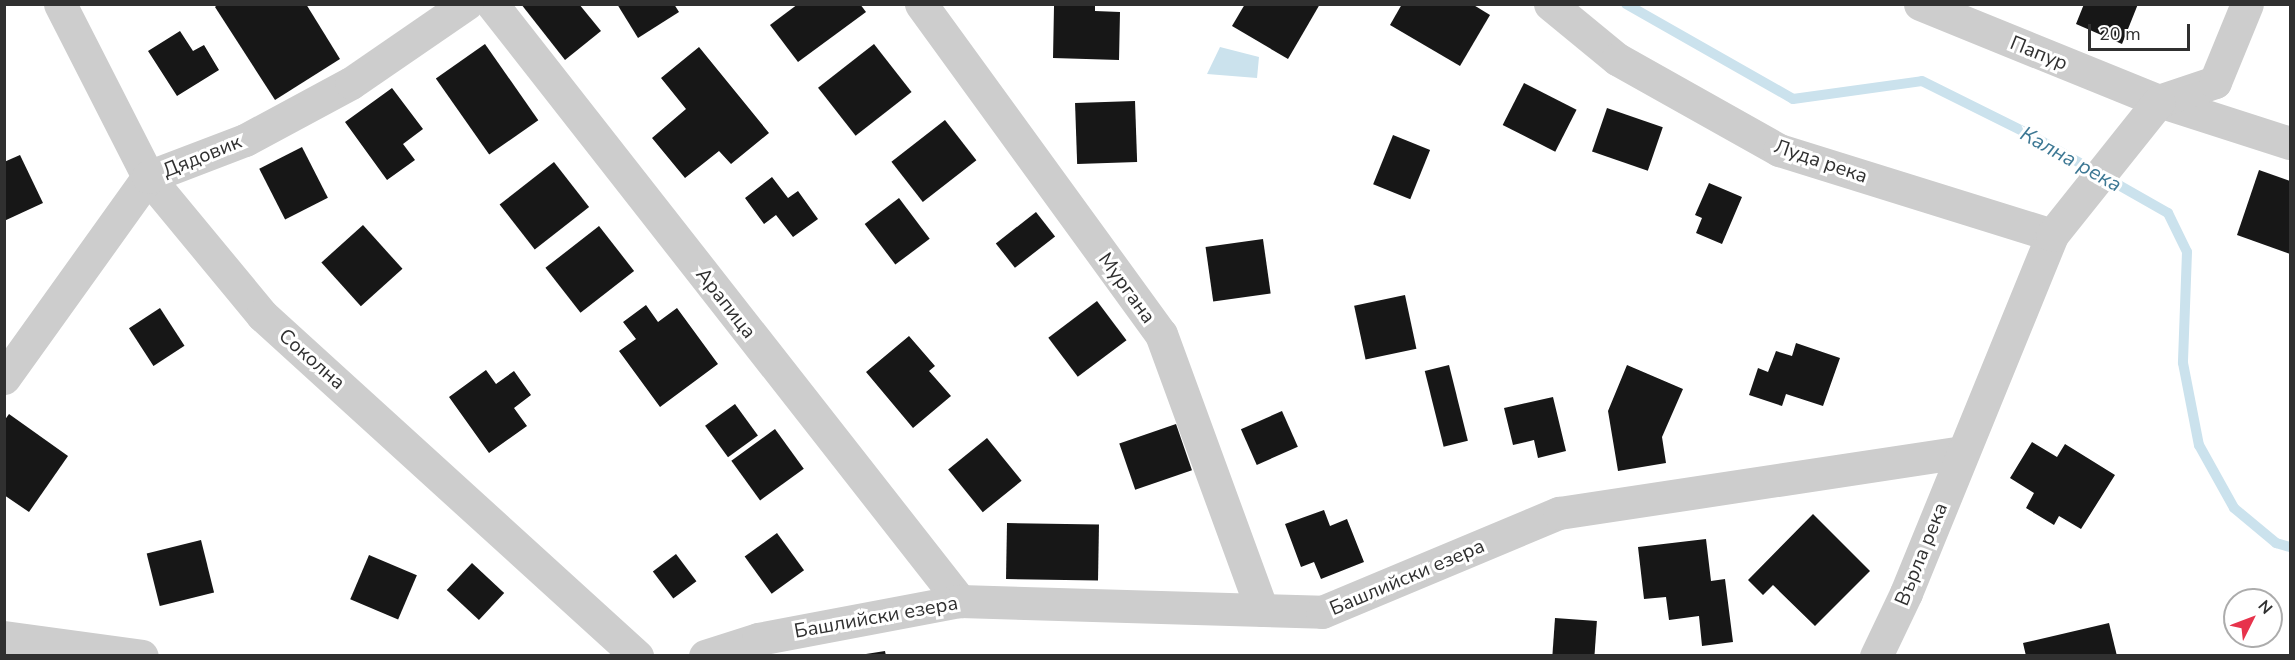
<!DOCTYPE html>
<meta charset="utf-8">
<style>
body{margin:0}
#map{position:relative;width:2295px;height:660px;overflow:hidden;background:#fff;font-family:"Nunito Sans",sans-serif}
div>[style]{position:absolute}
.water>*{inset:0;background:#cbe2ed}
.stream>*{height:10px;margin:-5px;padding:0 5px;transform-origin:5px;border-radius:5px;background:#cbe2ed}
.building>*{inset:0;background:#171717;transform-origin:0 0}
.street>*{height:33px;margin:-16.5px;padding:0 16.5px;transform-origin:16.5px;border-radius:16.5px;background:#cdcdcd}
span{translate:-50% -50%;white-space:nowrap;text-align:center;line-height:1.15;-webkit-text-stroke:6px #fff;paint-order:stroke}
.street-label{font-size:20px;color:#303030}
.water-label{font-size:21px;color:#3d7894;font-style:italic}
.frame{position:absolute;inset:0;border:6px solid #303030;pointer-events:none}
.north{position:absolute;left:2223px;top:588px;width:60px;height:60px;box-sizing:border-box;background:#fff;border:2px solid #acacac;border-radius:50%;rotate:48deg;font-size:16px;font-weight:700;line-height:24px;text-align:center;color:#303030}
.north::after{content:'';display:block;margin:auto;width:21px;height:27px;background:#e7334c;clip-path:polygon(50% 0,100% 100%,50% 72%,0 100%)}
.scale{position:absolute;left:2088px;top:24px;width:102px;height:27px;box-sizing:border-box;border:3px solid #303030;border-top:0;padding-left:8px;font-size:18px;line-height:21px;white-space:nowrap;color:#303030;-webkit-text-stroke:4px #fff;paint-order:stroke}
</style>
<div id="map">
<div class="water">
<div style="clip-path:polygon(1220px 47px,1259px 57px,1257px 78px,1207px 74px)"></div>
</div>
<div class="stream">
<div style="left:1626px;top:4px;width:192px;rotate:29.6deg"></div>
<div style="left:1793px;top:99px;width:130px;rotate:-7.9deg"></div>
<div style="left:1922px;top:81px;width:119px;rotate:26.4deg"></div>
<div style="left:2029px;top:134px;width:160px;rotate:29.6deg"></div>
<div style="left:2168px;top:213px;width:43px;rotate:64deg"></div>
<div style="left:2187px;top:252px;width:111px;rotate:92.1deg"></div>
<div style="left:2183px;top:363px;width:84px;rotate:79deg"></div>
<div style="left:2199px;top:445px;width:72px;rotate:60.9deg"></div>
<div style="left:2234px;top:508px;width:55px;rotate:39.8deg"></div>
<div style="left:2276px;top:543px;width:15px;rotate:16deg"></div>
</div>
<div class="building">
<div style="clip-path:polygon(218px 4px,306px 4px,340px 59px,275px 100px,215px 7px)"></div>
<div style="clip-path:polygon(521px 4px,579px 4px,601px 31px,565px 60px)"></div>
<div style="clip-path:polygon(617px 4px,674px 4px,679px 12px,638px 38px)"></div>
<div style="clip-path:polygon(798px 4px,860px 4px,866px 12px,798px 62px,770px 25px)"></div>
<div style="clip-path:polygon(1095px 4px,1095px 11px,1120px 12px,1119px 60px,1053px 58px,1054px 6px)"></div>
<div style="clip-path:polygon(1245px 4px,1320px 4px,1288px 59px,1232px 26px)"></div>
<div style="clip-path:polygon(1402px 4px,1472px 4px,1490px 15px,1460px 66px,1390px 25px)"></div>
<div style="clip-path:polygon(2084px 4px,2138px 4px,2122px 44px,2076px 24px)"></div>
<div style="clip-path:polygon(180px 31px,193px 51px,204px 45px,219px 70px,177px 96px,148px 51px)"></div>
<div style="left:485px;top:44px;width:93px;height:60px;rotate:55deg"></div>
<div style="left:874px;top:44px;width:61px;height:71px;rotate:52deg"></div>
<div style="clip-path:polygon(699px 47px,769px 133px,731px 164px,719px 151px,685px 178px,652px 138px,686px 109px,661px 78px)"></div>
<div style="left:1524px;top:83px;width:59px;height:47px;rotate:27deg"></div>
<div style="clip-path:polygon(392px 88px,423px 129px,403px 144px,415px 160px,387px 180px,345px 122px)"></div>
<div style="left:1135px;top:101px;width:61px;height:60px;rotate:88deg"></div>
<div style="left:1607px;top:108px;width:59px;height:46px;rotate:19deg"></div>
<div style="left:945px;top:120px;width:51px;height:68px;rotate:52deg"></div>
<div style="left:1393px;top:135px;width:40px;height:53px;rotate:22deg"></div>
<div style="left:302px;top:147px;width:57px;height:48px;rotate:63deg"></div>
<div style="clip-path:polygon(20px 155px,43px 203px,4px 221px,4px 162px)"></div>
<div style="left:554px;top:162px;width:57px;height:69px;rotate:52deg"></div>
<div style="clip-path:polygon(2259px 170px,2290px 181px,2290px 254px,2237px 235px)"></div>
<div style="clip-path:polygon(772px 177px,788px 198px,798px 191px,818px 219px,793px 237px,776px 215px,764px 224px,745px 198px)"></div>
<div style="clip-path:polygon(1709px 183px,1742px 197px,1722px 244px,1696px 233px,1702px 218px,1695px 215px)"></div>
<div style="left:899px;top:198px;width:51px;height:43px;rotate:53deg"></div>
<div style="left:1036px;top:212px;width:31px;height:51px;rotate:52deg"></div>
<div style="left:363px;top:225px;width:59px;height:56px;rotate:48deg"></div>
<div style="left:599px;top:226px;width:57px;height:68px;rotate:52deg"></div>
<div style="left:1263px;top:239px;width:55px;height:58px;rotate:82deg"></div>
<div style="left:1405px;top:295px;width:55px;height:52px;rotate:78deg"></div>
<div style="left:1097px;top:301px;width:49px;height:61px;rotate:53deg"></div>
<div style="clip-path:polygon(646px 305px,658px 322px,677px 308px,718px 364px,660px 407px,619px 351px,636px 339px,623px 322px)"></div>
<div style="left:160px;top:308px;width:45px;height:37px;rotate:57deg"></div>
<div style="clip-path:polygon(909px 336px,935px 366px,929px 371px,951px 396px,913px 428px,866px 372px)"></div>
<div style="clip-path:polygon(1796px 343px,1840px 358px,1823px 406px,1786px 394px,1782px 406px,1749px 395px,1758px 368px,1768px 372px,1776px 351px,1792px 356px)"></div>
<div style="left:1449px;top:365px;width:78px;height:25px;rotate:76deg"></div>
<div style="clip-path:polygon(1627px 365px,1683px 389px,1662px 437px,1666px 463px,1618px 471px,1608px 411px)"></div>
<div style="clip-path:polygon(486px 370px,496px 384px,514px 371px,531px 395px,514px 408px,527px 426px,489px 453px,449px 397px)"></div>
<div style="clip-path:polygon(1553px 397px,1566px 451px,1538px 458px,1534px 440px,1513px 445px,1504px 408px)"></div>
<div style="left:735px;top:404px;width:39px;height:37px;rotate:54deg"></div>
<div style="left:1282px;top:411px;width:39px;height:45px;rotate:66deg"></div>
<div style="clip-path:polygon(9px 414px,68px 456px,29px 512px,4px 495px,4px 421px)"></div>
<div style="left:1176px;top:424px;width:49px;height:60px;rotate:71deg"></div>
<div style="left:775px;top:429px;width:49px;height:54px;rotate:54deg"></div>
<div style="left:987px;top:438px;width:55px;height:50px;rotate:51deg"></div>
<div style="clip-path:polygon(2032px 442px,2057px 457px,2065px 444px,2115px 475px,2081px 529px,2059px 516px,2054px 525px,2026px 508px,2034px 493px,2010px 478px)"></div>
<div style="clip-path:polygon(1324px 510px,1330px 526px,1347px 519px,1364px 562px,1321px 579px,1314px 562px,1301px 567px,1285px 524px)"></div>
<div style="clip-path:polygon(1813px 514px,1870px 571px,1815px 626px,1773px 585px,1763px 595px,1748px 580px)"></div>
<div style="left:1007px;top:523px;width:92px;height:56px;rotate:1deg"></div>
<div style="left:777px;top:533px;width:46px;height:40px;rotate:54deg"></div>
<div style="clip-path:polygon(1706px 539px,1711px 581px,1725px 579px,1733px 642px,1702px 646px,1699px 616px,1669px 620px,1666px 597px,1644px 599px,1638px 547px)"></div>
<div style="left:201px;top:540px;width:54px;height:56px;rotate:76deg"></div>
<div style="left:676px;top:554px;width:34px;height:29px;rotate:53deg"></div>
<div style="left:369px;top:555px;width:52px;height:48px;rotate:23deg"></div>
<div style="left:472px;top:563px;width:44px;height:37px;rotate:43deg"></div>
<div style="left:1555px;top:618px;width:42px;height:37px;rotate:4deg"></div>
<div style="clip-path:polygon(2109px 623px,2117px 656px,2026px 656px,2023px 643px)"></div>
<div style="clip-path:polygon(885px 651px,886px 656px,866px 656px,866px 654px)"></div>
</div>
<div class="street">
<div style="left:60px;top:4px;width:194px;rotate:63deg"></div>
<div style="left:148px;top:177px;width:179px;rotate:50.4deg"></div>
<div style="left:262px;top:315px;width:507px;rotate:42.28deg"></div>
<div style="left:492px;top:4px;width:759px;rotate:51.91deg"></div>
<div style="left:921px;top:4px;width:408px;rotate:54deg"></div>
<div style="left:1161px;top:334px;width:294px;rotate:69.9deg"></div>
<div style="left:1550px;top:4px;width:87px;rotate:39.4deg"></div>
<div style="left:1617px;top:59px;width:186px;rotate:29.3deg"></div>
<div style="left:1779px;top:150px;width:286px;rotate:17.3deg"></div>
<div style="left:1920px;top:4px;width:258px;rotate:22.1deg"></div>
<div style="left:2159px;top:101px;width:138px;rotate:17.8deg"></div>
<div style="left:2159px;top:101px;width:59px;rotate:-18.7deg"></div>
<div style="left:2215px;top:82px;width:84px;rotate:-67.7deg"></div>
<div style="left:4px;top:378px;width:247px;rotate:-54.4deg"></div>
<div style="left:148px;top:177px;width:104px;rotate:-20.9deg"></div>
<div style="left:245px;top:140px;width:120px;rotate:-28.3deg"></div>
<div style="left:351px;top:83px;width:140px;rotate:-34.5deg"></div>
<div style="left:4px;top:637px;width:139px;rotate:7.8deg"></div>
<div style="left:705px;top:656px;width:56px;rotate:-17.8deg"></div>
<div style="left:758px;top:639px;width:206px;rotate:-10.7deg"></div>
<div style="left:960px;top:601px;width:362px;rotate:1.7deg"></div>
<div style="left:1322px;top:612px;width:257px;rotate:-22.7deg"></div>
<div style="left:1559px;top:513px;width:408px;rotate:-8.6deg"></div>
<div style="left:1876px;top:656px;width:70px;rotate:-64.5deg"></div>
<div style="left:1906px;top:593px;width:387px;rotate:-67.8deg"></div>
<div style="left:2052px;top:235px;width:171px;rotate:-51.4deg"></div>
</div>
<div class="street-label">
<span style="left:2039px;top:53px;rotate:22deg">Папур</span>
<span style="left:202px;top:156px;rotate:-22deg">Дядовик</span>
<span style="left:1821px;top:161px;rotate:19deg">Луда река</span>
<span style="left:1127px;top:288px;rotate:54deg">Мургана</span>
<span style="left:726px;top:303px;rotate:52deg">Арапица</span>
<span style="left:312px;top:359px;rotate:41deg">Соколна</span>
<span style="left:1921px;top:554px;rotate:-68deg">Върла река</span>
<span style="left:1407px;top:577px;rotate:-23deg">Башлийски езера</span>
<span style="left:876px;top:617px;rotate:-10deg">Башлийски езера</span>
</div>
<div class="water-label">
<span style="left:2071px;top:159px;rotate:29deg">Кална река</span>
</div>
<div class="frame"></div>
<div class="north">N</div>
<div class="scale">20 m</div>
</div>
